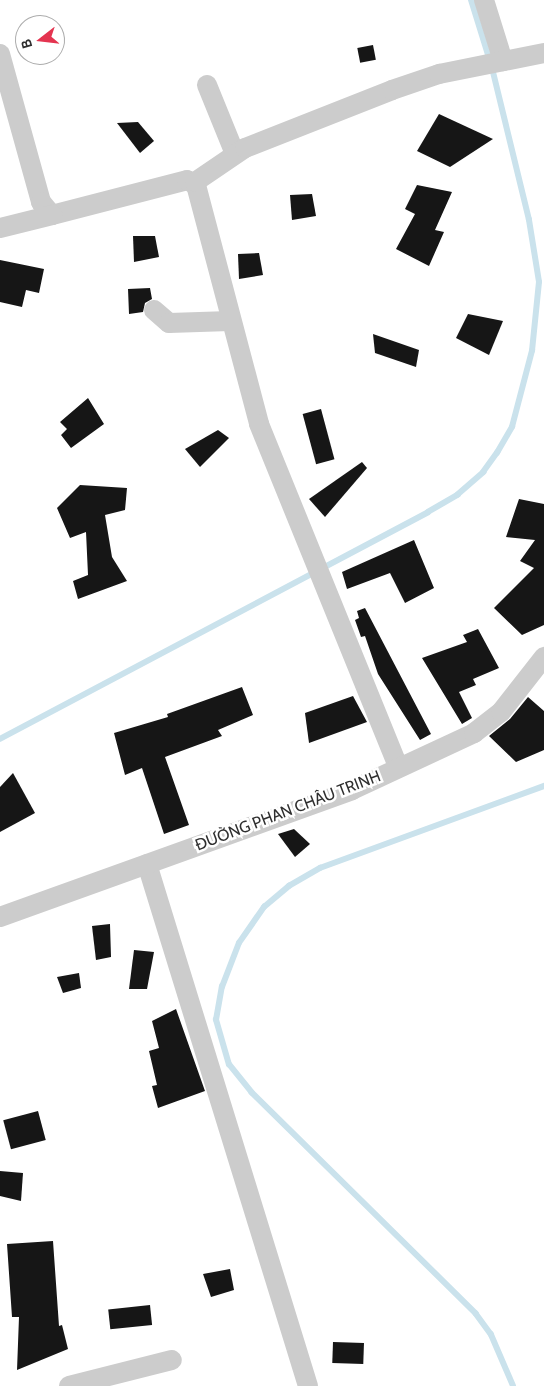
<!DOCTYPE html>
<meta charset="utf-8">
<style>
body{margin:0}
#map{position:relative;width:544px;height:1386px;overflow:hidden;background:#fff;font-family:Cabin,sans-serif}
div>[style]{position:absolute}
.stream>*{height:5.5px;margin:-2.75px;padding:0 2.75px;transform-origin:2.75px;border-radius:2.75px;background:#cae2ec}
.building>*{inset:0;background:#161616;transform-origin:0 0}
.street>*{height:20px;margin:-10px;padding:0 10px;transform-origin:10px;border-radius:10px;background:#ccc}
span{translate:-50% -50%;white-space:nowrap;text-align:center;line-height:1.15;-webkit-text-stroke:5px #fff;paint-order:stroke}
.street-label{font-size:16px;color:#2f2f2f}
.north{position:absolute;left:15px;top:15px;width:50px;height:50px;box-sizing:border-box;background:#fff;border:1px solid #acacac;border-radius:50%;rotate:254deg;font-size:14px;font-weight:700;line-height:20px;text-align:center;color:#2f2f2f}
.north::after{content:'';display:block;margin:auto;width:18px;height:22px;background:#e43450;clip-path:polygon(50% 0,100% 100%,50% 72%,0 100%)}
</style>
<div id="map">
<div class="stream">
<div style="left:0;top:739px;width:484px;rotate:-27.9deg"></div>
<div style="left:428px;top:512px;width:34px;rotate:-30deg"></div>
<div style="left:457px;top:495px;width:35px;rotate:-41deg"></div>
<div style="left:483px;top:472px;width:24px;rotate:-54deg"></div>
<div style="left:497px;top:453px;width:30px;rotate:-60deg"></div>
<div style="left:512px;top:427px;width:79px;rotate:-75.3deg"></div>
<div style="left:532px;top:351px;width:69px;rotate:-84.2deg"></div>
<div style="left:539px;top:282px;width:63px;rotate:-99.2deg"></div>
<div style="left:529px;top:220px;width:156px;rotate:-103.7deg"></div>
<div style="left:492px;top:68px;width:71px;rotate:-107.2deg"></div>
<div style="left:513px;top:1386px;width:56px;rotate:-113.3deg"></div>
<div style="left:491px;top:1335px;width:26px;rotate:-126deg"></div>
<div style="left:476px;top:1314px;width:315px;rotate:-135.4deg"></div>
<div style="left:252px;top:1093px;width:36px;rotate:-129deg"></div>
<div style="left:229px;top:1065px;width:47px;rotate:-106.1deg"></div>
<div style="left:216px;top:1020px;width:34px;rotate:-80deg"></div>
<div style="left:222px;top:987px;width:47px;rotate:-68.9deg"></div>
<div style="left:239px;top:943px;width:44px;rotate:-55.2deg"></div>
<div style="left:264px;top:907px;width:33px;rotate:-40deg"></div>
<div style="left:289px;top:886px;width:36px;rotate:-30deg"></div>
<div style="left:320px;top:868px;width:239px;rotate:-20.1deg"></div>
</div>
<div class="building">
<div style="left:373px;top:45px;width:15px;height:16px;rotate:79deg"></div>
<div style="clip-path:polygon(439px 114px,493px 139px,450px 167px,417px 151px)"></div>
<div style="clip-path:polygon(138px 122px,154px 141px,140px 153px,117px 123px)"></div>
<div style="clip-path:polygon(417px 185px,452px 192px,435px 230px,444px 232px,429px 266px,396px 249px,415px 214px,405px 209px)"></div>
<div style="clip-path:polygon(312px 194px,316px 216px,292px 220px,290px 195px)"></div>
<div style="clip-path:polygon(133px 236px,155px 236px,159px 257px,134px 262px)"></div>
<div style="clip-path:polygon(259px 253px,263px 275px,239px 279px,238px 254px)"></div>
<div style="clip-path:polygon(0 260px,44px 269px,39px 293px,26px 290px,22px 307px,0 302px)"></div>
<div style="clip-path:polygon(150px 288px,152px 299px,145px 303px,143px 312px,129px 314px,128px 289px)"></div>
<div style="clip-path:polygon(468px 314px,503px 321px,489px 355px,456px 338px)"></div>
<div style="clip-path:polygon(373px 334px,419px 350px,416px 367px,375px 353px)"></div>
<div style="clip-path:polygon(88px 398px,104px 424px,71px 448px,61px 435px,67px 429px,60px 422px)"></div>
<div style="left:321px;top:409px;width:52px;height:19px;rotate:75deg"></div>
<div style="clip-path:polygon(218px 430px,229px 438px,200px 467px,185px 449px)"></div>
<div style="clip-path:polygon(362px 462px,367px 468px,325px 517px,309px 499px)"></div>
<div style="clip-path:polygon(80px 485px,127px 488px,125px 510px,105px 515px,112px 557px,127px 581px,78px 599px,73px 581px,88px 575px,86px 532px,70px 538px,57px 508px)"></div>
<div style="clip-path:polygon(519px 499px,544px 504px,544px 625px,522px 635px,494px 608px,534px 568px,520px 561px,535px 540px,506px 537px)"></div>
<div style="clip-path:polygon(414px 540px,434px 588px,405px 603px,390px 573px,347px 589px,342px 572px)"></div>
<div style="clip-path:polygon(365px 608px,431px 734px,420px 740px,378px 674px,365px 636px,361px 637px,355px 620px,359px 618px,357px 611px)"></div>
<div style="clip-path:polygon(478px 629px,499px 668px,473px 679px,476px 685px,459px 692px,472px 718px,462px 724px,422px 658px,467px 642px,463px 635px)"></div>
<div style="clip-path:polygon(242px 687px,253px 715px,218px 730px,222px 736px,165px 757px,189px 825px,164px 834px,142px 768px,125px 775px,114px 733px,168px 717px,167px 714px)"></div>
<div style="clip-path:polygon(353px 696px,367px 722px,309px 743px,305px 713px)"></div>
<div style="clip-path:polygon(528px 697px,544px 711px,544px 750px,516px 762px,489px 736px,510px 719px)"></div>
<div style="clip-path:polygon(13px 773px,35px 813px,0 832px,0 787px)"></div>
<div style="clip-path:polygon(294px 829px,310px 844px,295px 857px,278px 834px)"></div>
<div style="clip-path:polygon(110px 924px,111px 957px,96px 960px,92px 926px)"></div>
<div style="clip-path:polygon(134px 950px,154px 952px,147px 989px,129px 989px)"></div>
<div style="clip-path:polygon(79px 973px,81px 988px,63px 993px,57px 977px)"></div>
<div style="clip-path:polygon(176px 1009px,205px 1091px,158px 1108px,152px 1086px,157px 1085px,149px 1051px,159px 1048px,152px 1021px)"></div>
<div style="left:38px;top:1111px;width:30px;height:36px;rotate:75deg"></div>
<div style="clip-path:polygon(0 1171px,23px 1173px,21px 1201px,0 1196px)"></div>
<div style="clip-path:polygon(53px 1241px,59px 1326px,62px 1325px,68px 1349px,17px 1370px,19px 1317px,12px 1317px,7px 1244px)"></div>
<div style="clip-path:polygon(230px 1269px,234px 1290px,211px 1297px,203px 1274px)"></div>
<div style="left:150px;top:1305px;width:20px;height:42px;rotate:84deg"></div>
<div style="left:333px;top:1342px;width:31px;height:21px;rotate:2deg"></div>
</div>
<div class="street">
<div style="left:484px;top:0;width:64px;rotate:72.7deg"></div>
<div style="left:0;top:54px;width:154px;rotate:74.5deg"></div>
<div style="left:41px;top:202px;width:17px;rotate:50deg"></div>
<div style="left:52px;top:215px;width:139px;rotate:-14.5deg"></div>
<div style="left:187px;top:180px;width:10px;rotate:29deg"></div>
<div style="left:196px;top:185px;width:247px;rotate:75.2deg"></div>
<div style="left:259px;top:424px;width:371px;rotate:67.9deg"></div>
<div style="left:207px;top:85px;width:74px;rotate:67.9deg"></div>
<div style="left:195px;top:182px;width:60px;rotate:-34.2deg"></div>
<div style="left:245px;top:148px;width:158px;rotate:-21.5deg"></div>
<div style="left:392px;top:90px;width:50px;rotate:-18.8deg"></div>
<div style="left:439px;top:74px;width:107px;rotate:-11.3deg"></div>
<div style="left:0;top:228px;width:54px;rotate:-14deg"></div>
<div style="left:154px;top:310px;width:20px;rotate:41deg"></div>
<div style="left:169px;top:323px;width:61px;rotate:-1.9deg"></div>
<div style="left:147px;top:864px;width:546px;rotate:72.86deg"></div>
<div style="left:0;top:917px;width:374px;rotate:-19.8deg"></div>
<div style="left:352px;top:790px;width:135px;rotate:-25deg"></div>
<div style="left:474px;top:733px;width:34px;rotate:-38deg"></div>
<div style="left:501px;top:712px;width:70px;rotate:-52deg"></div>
<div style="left:69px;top:1386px;width:106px;rotate:-14.2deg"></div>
</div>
<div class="street-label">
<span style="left:288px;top:811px;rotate:-21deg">ĐƯỜNG PHAN CHÂU TRINH</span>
</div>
<div class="north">B</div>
</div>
